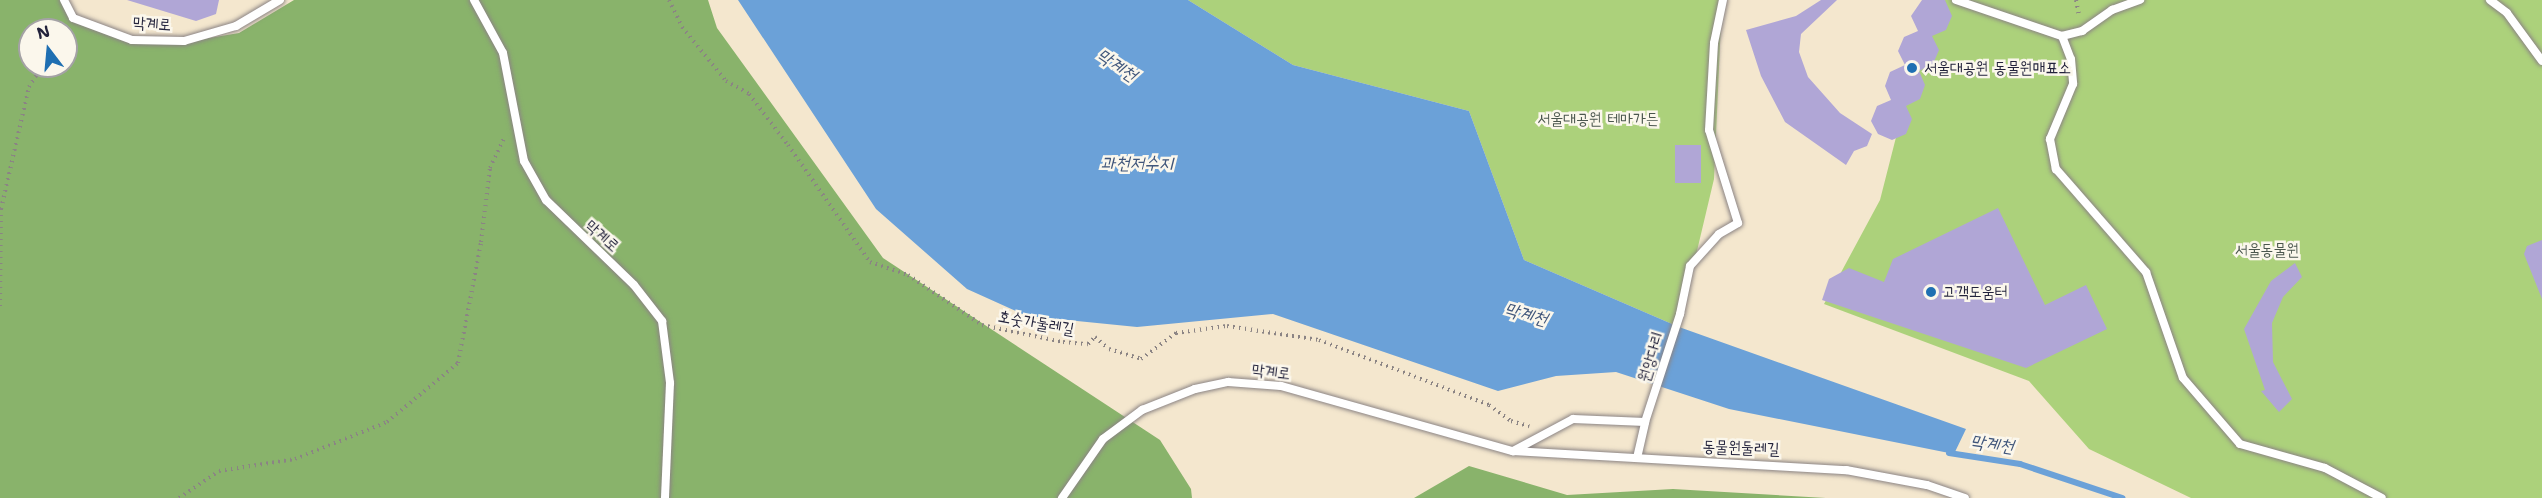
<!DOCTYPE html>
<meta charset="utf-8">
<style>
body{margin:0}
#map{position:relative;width:2542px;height:498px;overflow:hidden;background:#f4e7ce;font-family:"Shantell Sans","Poor Story",sans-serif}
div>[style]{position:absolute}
.green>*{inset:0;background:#acd17b}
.forest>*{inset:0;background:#89b36b}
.water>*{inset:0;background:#6ba1d8}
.stream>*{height:6px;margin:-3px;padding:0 3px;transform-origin:3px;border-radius:3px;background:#6ba1d8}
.building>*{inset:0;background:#b0a6d6;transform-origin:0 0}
.path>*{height:4px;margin-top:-2px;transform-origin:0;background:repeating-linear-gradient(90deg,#8b8484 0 1.5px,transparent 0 6px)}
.roads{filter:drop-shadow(0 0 2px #8b8484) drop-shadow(0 0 2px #8b8484)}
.service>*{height:8px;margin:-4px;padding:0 4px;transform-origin:4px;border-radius:4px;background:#fff}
.dots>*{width:16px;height:16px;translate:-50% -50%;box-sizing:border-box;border:3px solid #fbf7ec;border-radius:50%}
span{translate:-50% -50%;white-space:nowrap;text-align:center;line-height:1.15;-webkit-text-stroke:5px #fbf7ec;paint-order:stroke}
.street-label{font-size:16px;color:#22223b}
.poi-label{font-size:16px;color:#22223b}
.left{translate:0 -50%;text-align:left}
.park-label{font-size:16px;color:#4b574e}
.water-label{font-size:18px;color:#3f557a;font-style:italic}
.north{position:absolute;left:18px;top:18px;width:60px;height:60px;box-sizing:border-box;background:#fbf7ec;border:2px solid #a4a2a5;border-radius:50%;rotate:344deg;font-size:16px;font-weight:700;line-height:24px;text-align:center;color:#22223b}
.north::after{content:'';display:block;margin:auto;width:21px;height:27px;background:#1f6fb2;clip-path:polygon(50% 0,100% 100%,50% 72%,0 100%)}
</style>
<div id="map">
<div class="green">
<div style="clip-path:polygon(1188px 0,1722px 0,1714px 179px,1679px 327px,1524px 260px,1469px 111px,1293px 65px)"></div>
<div style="clip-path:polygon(1931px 0,2542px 0,2542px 498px,2191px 498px,2089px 449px,2029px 381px,1824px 304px,1880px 200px)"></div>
</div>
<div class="forest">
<div style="clip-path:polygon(evenodd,0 0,61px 0,73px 18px,132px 40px,179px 43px,239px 33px,294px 0,708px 0,717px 28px,883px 258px,1160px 440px,1191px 489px,1192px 498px,0 498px,0 0,30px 30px,66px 30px,66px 66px,30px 66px,30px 30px)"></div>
<div style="clip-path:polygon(1469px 466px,1567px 495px,1673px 489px,1826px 498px,1414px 498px)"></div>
</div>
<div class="water">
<div style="clip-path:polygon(738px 0,1188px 0,1293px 65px,1469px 111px,1524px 260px,1679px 327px,1966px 429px,1954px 454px,1729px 409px,1616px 372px,1556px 376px,1498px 391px,1273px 314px,1137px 327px,1027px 316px,967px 289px,876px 209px)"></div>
</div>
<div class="stream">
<div style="left:1949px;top:453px;width:72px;rotate:8.8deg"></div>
<div style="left:2020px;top:464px;width:108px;rotate:18.4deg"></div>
</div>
<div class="building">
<div style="clip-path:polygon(127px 0,219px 0,216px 14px,196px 21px)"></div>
<div style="clip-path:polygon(1821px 0,1837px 0,1801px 34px,1799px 52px,1808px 77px,1840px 113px,1872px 134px,1867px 146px,1854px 151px,1846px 165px,1785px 122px,1761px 76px,1746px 30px,1796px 16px)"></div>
<div style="clip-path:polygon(1922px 0,1945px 0,1952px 16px,1946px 30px,1932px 36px,1939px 50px,1933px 64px,1919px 71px,1925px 85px,1920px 99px,1906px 106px,1912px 119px,1906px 134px,1892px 140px,1878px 134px,1871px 121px,1877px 106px,1891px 100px,1885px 86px,1890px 72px,1905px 65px,1898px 51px,1904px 37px,1918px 31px,1911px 16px)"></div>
<div style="left:1701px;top:145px;width:38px;height:26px;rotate:90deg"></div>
<div style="clip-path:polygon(1998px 208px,2045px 305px,2086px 285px,2107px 329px,2026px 368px,1822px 300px,1829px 279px,1849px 268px,1884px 282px,1893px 259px)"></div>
<div style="clip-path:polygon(2542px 240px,2542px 299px,2524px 254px,2527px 246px)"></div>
<div style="clip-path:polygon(2295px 263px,2302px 277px,2283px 297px,2272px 323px,2273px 362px,2292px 399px,2279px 412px,2261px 391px,2265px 390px,2244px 329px,2271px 281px)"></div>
</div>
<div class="path">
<div style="left:669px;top:0;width:30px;rotate:64deg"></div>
<div style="left:682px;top:27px;width:70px;rotate:50.8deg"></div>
<div style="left:726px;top:81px;width:26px;rotate:29deg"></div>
<div style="left:749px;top:94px;width:64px;rotate:52.6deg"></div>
<div style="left:788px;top:145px;width:143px;rotate:55deg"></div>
<div style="left:870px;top:262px;width:40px;rotate:18.9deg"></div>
<div style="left:908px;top:275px;width:89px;rotate:34deg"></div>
<div style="left:982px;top:325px;width:83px;rotate:11.9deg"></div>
<div style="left:1063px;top:342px;width:25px;rotate:5deg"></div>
<div style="left:1088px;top:344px;width:10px;rotate:-45deg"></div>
<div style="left:1095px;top:337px;width:18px;rotate:41deg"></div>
<div style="left:1109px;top:349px;width:34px;rotate:17deg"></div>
<div style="left:1141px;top:359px;width:44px;rotate:-36.6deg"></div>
<div style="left:1176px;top:333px;width:51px;rotate:-7.8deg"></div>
<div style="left:1227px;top:326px;width:93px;rotate:8.7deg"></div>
<div style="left:1319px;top:340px;width:182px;rotate:20.9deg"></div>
<div style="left:1489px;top:405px;width:27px;rotate:36deg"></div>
<div style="left:1511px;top:421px;width:19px;rotate:16deg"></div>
<div style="left:2076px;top:0;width:16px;rotate:79deg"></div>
<div style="left:0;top:306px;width:97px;rotate:-89.4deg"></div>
<div style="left:1px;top:209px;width:125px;rotate:-77.1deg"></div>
<div style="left:29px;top:87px;width:25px;rotate:-58deg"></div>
<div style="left:179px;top:498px;width:48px;rotate:-34deg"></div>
<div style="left:219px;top:471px;width:77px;rotate:-9deg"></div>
<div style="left:295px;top:459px;width:99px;rotate:-21.9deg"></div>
<div style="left:387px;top:422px;width:92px;rotate:-39.7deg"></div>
<div style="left:458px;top:363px;width:123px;rotate:-79.2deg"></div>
<div style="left:481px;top:242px;width:75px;rotate:-83.1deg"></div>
<div style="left:490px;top:168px;width:35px;rotate:-65deg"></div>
</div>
<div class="roads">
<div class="service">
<div style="left:64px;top:0;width:20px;rotate:63deg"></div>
<div style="left:73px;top:18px;width:63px;rotate:20.4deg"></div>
<div style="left:132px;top:40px;width:52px;rotate:1.1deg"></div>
<div style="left:184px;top:41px;width:54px;rotate:-16.1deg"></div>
<div style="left:236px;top:26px;width:51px;rotate:-30.6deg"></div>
<div style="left:474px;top:0;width:60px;rotate:61.3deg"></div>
<div style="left:503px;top:53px;width:110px;rotate:79deg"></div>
<div style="left:524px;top:161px;width:45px;rotate:60.6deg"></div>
<div style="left:546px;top:200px;width:122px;rotate:44deg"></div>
<div style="left:634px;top:285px;width:46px;rotate:52.1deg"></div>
<div style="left:662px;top:321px;width:63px;rotate:82.6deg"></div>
<div style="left:670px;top:383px;width:115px;rotate:92.5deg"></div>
<div style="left:1956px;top:0;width:112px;rotate:18.8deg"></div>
<div style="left:2062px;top:36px;width:25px;rotate:69deg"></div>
<div style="left:2071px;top:59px;width:25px;rotate:85deg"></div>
<div style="left:2073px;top:84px;width:60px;rotate:112.7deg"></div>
<div style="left:2050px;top:139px;width:31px;rotate:79deg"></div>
<div style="left:2056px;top:169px;width:137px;rotate:48.9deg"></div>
<div style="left:2146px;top:272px;width:112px;rotate:70.8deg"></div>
<div style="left:2183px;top:378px;width:87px;rotate:49.2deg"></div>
<div style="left:2240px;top:444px;width:88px;rotate:15.8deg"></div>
<div style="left:2325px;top:468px;width:64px;rotate:27.8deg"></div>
<div style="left:2490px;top:0;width:21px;rotate:37deg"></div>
<div style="left:2507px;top:13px;width:59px;rotate:53.9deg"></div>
<div style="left:2062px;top:36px;width:21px;rotate:-14deg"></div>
<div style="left:2082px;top:31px;width:37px;rotate:-35deg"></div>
<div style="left:2112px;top:10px;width:30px;rotate:-20deg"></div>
<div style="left:1513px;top:451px;width:68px;rotate:-28.1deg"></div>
<div style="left:1573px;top:419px;width:72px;rotate:2.4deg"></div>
<div style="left:1645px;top:422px;width:114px;rotate:-72deg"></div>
<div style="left:1680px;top:314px;width:49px;rotate:-78.2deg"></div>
<div style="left:1690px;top:266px;width:43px;rotate:-47.8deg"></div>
<div style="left:1719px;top:234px;width:22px;rotate:-30deg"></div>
<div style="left:1738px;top:223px;width:97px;rotate:-107.3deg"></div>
<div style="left:1709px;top:130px;width:87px;rotate:-86.7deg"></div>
<div style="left:1714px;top:43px;width:44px;rotate:-78.2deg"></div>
<div style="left:1637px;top:458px;width:37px;rotate:-77deg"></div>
<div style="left:1062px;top:498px;width:72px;rotate:-55.2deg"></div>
<div style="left:1103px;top:439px;width:49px;rotate:-36.6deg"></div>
<div style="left:1142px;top:410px;width:57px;rotate:-21.6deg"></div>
<div style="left:1195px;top:389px;width:34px;rotate:-12deg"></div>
<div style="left:1228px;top:382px;width:53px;rotate:4.3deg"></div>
<div style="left:1281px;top:386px;width:241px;rotate:15.7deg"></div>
<div style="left:1513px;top:451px;width:334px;rotate:3.3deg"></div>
<div style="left:1846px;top:470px;width:82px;rotate:10.5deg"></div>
<div style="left:1927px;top:485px;width:40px;rotate:18.9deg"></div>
</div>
</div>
<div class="dots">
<div style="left:1912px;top:68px;background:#1f6fb2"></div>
<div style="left:1931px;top:292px;background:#1f6fb2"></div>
</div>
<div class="street-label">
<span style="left:152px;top:24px;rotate:4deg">막계로</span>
<span style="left:602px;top:236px;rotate:42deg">막계로</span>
<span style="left:1036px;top:323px;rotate:10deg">호숫가둘레길</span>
<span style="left:1651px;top:357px;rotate:-73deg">원앙다리</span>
<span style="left:1271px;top:372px;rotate:7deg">막계로</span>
<span style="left:1741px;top:448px;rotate:2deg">동물원둘레길</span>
</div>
<div class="poi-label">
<span class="left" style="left:1924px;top:68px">서울대공원 동물원매표소</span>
<span class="left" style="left:1943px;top:292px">고객도움터</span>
</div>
<div class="park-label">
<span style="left:1598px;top:119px">서울대공원 테마가든</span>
<span style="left:2267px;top:250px">서울동물원</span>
</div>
<div class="water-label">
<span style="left:1117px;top:65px;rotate:34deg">막계천</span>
<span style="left:1137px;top:163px">과천저수지</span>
<span style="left:1526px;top:314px;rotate:16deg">막계천</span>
<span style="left:1992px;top:444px;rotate:8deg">막계천</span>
</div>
<div class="north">N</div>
</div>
